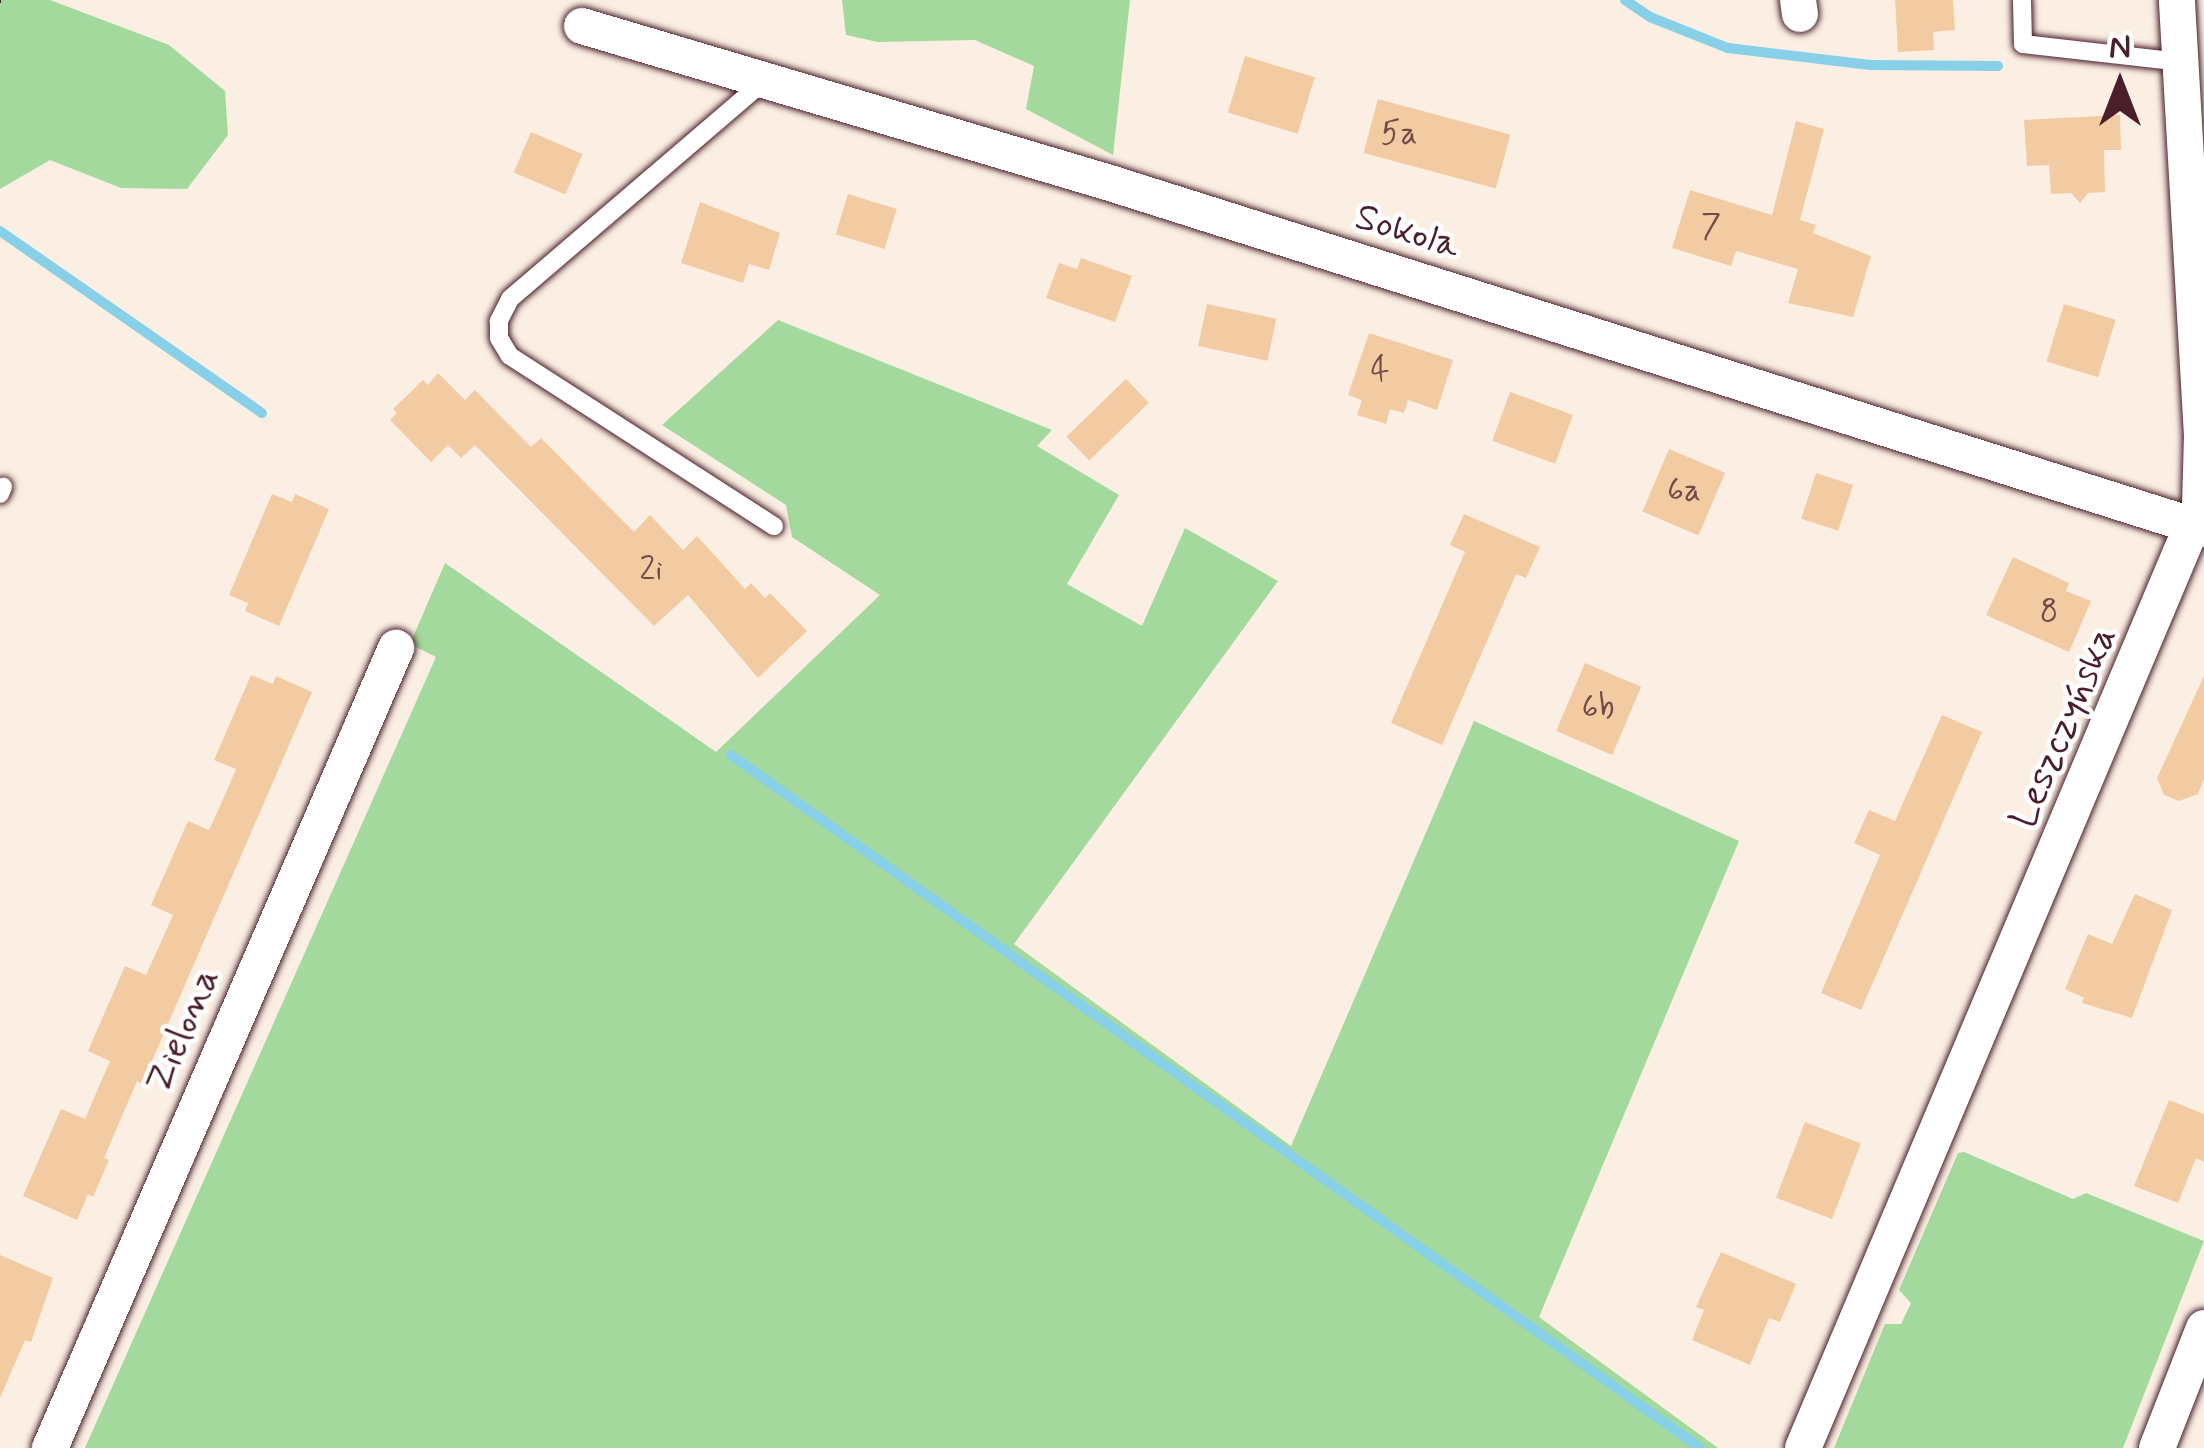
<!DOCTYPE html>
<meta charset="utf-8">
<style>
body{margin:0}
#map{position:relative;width:2204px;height:1448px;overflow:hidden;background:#fbefe3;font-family:Mynerve,sans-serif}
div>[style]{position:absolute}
.green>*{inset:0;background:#a3d99c}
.stream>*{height:10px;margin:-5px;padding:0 5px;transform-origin:5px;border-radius:5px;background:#87d0e8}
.building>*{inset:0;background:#f3cba3;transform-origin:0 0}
.path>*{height:6px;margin-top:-3px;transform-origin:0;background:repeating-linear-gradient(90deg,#4a1f2b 0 12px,transparent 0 21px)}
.roads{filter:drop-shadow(0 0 3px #4a1f2b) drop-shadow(0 0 3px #4a1f2b)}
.service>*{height:18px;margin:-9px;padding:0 9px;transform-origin:9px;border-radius:9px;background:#fff}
.minor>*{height:36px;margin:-18px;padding:0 18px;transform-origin:18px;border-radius:18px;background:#fff}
span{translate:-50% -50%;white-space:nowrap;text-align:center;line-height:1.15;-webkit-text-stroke:9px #fff;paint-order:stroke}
.number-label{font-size:33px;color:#744a49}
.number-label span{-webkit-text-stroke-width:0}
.street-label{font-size:39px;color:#4a1f2b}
.north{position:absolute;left:2060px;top:24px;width:120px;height:120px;-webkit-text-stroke:9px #fff;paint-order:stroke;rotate:0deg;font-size:33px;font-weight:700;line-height:48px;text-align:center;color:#4a1f2b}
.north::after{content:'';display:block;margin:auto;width:42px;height:54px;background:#4a1f2b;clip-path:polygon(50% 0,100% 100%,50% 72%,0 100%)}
</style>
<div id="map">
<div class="green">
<div style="clip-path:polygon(0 0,50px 0,169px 45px,225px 91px,228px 135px,187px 189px,121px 188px,50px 160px,0 189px)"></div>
<div style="clip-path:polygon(842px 0,1130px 0,1113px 155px,1026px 109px,1034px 66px,975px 40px,878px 42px,846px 35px)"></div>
<div style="clip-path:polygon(778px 320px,1052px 430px,1037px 446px,1119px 495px,1067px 584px,1142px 626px,1185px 528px,1278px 581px,1014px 944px,1291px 1146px,1474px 721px,1739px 841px,1539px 1317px,1718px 1448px,85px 1448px,436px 657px,410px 644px,445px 563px,716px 752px,880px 595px,792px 537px,786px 505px,662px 425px)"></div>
<div style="clip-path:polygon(1964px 1152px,2073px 1199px,2086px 1193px,2204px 1241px,2123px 1448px,1834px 1448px,1885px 1324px,1901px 1324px,1911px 1303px,1899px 1290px,1958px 1153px)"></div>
</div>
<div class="stream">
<div style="left:1625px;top:0;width:30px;rotate:34deg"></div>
<div style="left:1650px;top:17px;width:84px;rotate:21.7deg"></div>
<div style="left:1728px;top:48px;width:143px;rotate:6.8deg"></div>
<div style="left:1870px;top:65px;width:128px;rotate:0.4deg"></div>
<div style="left:0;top:231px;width:319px;rotate:34.8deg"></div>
<div style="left:731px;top:755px;width:1191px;rotate:35.57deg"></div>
</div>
<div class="building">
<div style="clip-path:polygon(1895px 0,1953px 0,1955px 30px,1933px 32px,1934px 50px,1898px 52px)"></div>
<div style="left:1245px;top:56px;width:73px;height:59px;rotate:17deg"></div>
<div style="left:1378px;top:99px;width:137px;height:56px;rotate:15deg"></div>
<div style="clip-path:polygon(2120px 115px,2121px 150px,2104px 150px,2105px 192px,2088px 193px,2080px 203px,2071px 193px,2051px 194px,2049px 165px,2027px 166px,2024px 120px)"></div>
<div style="clip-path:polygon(1796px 121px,1824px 129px,1800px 220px,1816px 225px,1813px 233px,1871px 256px,1853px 317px,1788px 303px,1798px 269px,1736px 251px,1731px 266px,1672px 248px,1690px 190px,1772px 215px)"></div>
<div style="left:531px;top:132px;width:56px;height:44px;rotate:23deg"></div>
<div style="left:848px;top:194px;width:51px;height:42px;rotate:17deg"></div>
<div style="clip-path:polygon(700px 202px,780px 233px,769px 270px,749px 264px,743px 283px,681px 263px)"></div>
<div style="clip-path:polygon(1081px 258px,1132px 276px,1115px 322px,1046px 298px,1059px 263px,1077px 269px)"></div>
<div style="left:1207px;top:304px;width:71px;height:43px;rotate:12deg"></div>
<div style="left:2064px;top:304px;width:54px;height:60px;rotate:17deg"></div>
<div style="clip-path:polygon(1369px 333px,1453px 360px,1437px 410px,1408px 400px,1404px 413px,1390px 409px,1386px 424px,1357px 415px,1362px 400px,1348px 395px)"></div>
<div style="clip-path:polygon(438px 373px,465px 400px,475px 390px,531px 447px,541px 438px,634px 532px,650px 515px,683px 550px,697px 536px,745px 589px,751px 583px,765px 598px,770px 593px,807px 631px,758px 678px,688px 595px,654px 626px,475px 445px,461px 458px,448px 445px,431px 462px,390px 420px,397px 413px,393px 409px,423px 380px,428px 385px)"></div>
<div style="left:1126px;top:379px;width:33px;height:83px;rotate:46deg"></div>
<div style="left:1510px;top:392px;width:67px;height:52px;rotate:20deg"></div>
<div style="left:1669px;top:449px;width:61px;height:68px;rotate:23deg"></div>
<div style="left:1816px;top:473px;width:39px;height:48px;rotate:18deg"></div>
<div style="clip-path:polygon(272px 494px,292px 502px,295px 494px,329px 509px,279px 626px,245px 611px,248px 603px,229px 595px)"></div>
<div style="clip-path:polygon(1464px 514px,1540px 547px,1526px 578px,1516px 574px,1442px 745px,1391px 723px,1465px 552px,1450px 545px)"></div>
<div style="clip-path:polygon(2013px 557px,2069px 583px,2066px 591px,2091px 601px,2069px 652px,1986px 615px)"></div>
<div style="left:1585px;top:663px;width:61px;height:74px;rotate:23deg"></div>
<div style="clip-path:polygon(251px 675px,273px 684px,276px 676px,312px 692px,142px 1084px,137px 1081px,104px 1158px,109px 1160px,93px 1197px,88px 1194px,77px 1220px,23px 1196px,61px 1109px,85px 1119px,110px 1061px,88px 1051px,125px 966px,146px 975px,161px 942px,173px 915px,151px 905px,188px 821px,209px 830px,224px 797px,236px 769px,214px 760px)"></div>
<div style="clip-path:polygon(2204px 676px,2204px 779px,2198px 794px,2179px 801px,2164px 795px,2157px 778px)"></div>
<div style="clip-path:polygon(1942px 715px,1982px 732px,1861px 1010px,1821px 993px,1880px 855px,1854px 843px,1869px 810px,1895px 821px)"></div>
<div style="clip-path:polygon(2135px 894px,2172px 910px,2132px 1018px,2082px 1003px,2084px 998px,2065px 989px,2088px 934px,2112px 944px)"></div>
<div style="clip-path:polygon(2169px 1100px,2204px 1114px,2204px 1162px,2196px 1158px,2178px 1203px,2134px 1186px)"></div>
<div style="left:1805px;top:1122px;width:60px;height:81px;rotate:21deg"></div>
<div style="clip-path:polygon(1721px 1252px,1796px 1284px,1780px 1322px,1769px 1318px,1750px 1365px,1692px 1340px,1704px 1310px,1696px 1307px)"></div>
<div style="clip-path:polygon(0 1255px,53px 1278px,31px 1342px,25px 1340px,0 1398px)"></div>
</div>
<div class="path">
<div style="left:0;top:0;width:1px"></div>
</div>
<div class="roads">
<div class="service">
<div style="left:2022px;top:0;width:44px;rotate:88.7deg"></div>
<div style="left:2023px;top:44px;width:158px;rotate:6.5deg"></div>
<div style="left:763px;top:82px;width:333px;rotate:139.4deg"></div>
<div style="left:510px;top:299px;width:25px;rotate:117deg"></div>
<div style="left:499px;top:321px;width:17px;rotate:90deg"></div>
<div style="left:499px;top:338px;width:21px;rotate:59deg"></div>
<div style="left:510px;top:356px;width:314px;rotate:32.8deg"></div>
<div style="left:0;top:494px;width:8px;rotate:-67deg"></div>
</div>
<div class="minor">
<div style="left:1798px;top:0;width:14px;rotate:82deg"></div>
<div style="left:582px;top:26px;width:551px;rotate:16.56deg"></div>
<div style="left:1110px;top:183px;width:1147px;rotate:17.55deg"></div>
<div style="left:50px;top:1448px;width:872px;rotate:-66.61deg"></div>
<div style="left:1803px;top:1448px;width:1021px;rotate:-67.13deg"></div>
<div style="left:2200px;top:507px;width:71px;rotate:-88.4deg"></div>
<div style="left:2202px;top:436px;width:437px;rotate:-93.3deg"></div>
<div style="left:2157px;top:1448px;width:129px;rotate:-68.6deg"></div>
</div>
</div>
<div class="number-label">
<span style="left:1399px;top:135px">5a</span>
<span style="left:1711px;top:228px">7</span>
<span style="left:1380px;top:371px">4</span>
<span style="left:1684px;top:492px">6a</span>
<span style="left:651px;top:571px">2i</span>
<span style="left:2049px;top:613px">8</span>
<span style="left:1598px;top:709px">6b</span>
</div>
<div class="street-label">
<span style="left:1407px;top:233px;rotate:17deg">Sokola</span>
<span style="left:2065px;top:728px;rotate:-67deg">Leszczyńska</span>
<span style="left:184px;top:1031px;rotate:-67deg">Zielona</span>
</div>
<div class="north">N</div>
</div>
